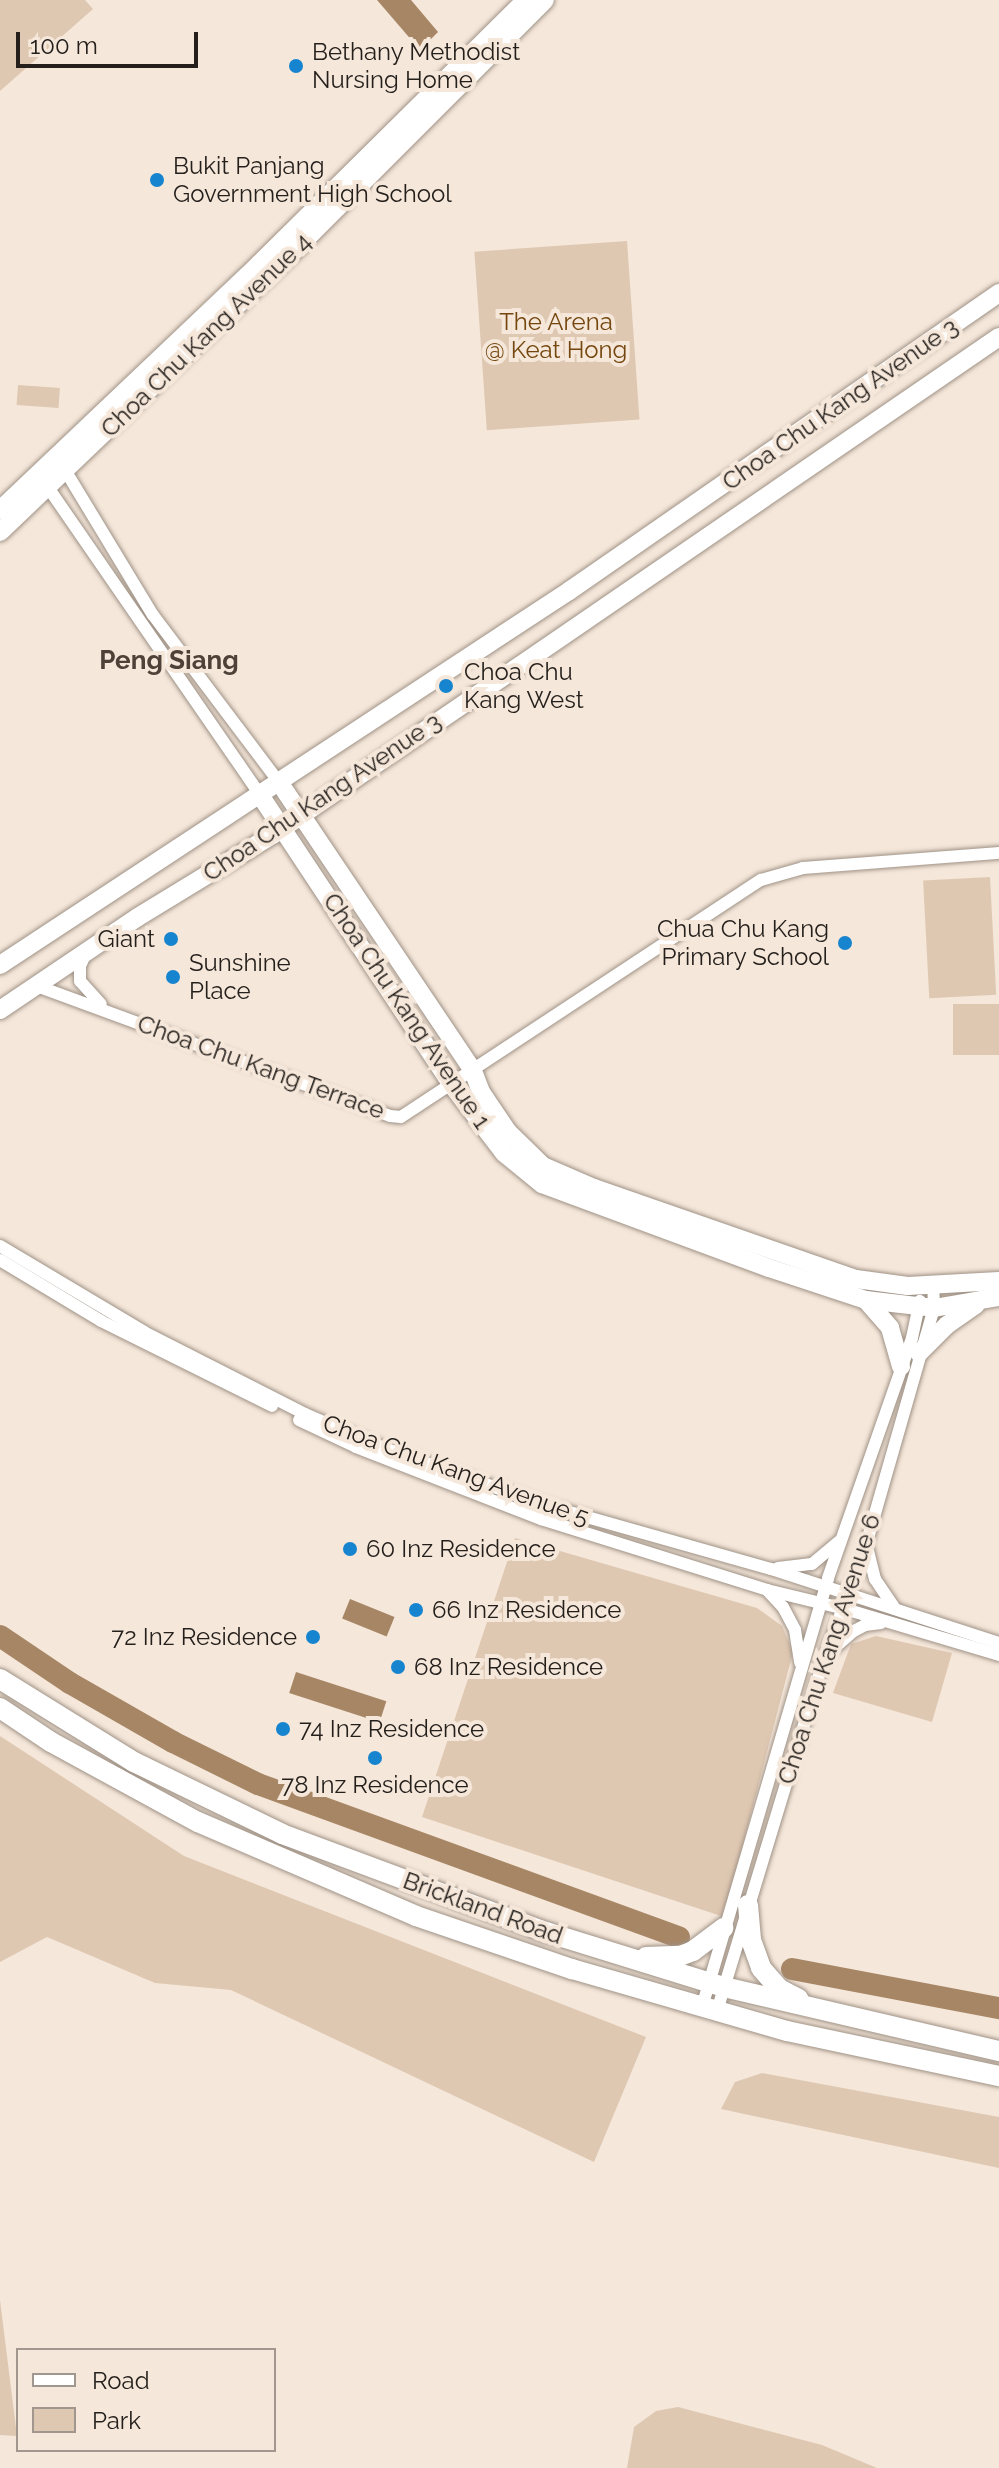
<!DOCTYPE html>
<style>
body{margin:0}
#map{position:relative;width:999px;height:2468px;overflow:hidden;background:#f5e7da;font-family:Raleway,sans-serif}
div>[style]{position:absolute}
.green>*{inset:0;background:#dfc8b2;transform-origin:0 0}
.water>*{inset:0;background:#a78665;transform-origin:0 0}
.river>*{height:22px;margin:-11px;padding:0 11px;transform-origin:11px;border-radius:11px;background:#a78665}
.roads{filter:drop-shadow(0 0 2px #9f9286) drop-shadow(0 0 2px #9f9286)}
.street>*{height:12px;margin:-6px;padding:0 6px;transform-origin:6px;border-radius:6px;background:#fff}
.secondary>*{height:18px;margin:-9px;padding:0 9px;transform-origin:9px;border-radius:9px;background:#fff}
.primary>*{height:20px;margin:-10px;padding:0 10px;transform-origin:10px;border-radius:10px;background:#fff}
.dots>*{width:22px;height:22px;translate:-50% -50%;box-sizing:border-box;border:4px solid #f5e7da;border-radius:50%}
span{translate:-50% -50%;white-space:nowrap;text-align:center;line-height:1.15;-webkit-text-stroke:8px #f5e7da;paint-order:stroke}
.poi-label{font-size:24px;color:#241f1b}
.left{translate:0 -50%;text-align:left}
.right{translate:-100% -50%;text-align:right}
.park-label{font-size:24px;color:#75470e}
.street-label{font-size:24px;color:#241f1b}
.neighbourhood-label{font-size:26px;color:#4e4238;font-weight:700}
.legend{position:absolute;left:16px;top:2348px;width:260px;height:104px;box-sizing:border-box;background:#f5e7da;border:2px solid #a1978e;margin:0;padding:10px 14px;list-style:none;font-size:24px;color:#241f1b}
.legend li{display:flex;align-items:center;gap:16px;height:40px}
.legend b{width:40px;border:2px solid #a1978e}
.scale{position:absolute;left:16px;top:32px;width:182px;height:36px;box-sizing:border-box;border:4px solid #241f1b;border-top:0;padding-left:10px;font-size:24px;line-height:28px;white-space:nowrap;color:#241f1b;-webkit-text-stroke:6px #f5e7da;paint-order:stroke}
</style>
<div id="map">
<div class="green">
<div style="clip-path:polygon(0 0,85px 0,93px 9px,0 91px)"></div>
<div style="left:627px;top:241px;width:179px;height:153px;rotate:86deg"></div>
<div style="left:18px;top:385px;width:42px;height:20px;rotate:4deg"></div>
<div style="left:990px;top:877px;width:118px;height:67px;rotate:87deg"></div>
<div style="left:999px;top:1004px;width:51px;height:46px;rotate:90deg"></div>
<div style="clip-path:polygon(515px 1538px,757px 1608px,782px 1626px,793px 1652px,724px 1917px,422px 1817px)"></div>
<div style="clip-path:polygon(876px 1636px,952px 1653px,932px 1722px,833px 1693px,851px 1644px)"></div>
<div style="clip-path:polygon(0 1736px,184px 1856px,646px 2037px,594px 2162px,231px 1990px,155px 1983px,47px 1937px,0 1962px)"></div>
<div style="clip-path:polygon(762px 2073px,999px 2117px,999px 2168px,721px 2109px,735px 2082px)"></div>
<div style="clip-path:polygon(0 2300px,17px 2436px,0 2435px)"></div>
<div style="clip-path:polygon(678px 2407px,822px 2445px,877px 2468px,627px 2468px,634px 2427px,656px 2411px)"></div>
</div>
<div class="water">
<div style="clip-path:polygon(377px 0,411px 0,438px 32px,420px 50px)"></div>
<div style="left:350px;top:1599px;width:48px;height:21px;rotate:22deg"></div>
<div style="left:296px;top:1672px;width:95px;height:22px;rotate:18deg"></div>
</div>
<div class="river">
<div style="left:0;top:1636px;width:84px;rotate:33.9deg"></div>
<div style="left:70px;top:1683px;width:119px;rotate:29.8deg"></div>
<div style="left:173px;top:1742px;width:95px;rotate:26.3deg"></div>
<div style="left:258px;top:1784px;width:448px;rotate:20deg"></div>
<div style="left:792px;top:1969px;width:211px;rotate:10.7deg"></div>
</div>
<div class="roads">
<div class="street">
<div style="left:62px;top:465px;width:175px;rotate:58.8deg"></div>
<div style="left:153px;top:615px;width:209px;rotate:53deg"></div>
<div style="left:45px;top:483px;width:379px;rotate:55.4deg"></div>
<div style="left:86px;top:953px;width:14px;rotate:115deg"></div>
<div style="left:80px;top:966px;width:15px;rotate:90deg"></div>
<div style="left:80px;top:981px;width:31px;rotate:48deg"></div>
<div style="left:37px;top:986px;width:376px;rotate:20.2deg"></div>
<div style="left:390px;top:1116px;width:11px;rotate:5deg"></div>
<div style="left:401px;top:1117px;width:431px;rotate:-33.4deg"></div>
<div style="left:761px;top:880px;width:44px;rotate:-15.9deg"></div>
<div style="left:803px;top:868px;width:197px;rotate:-4.4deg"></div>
<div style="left:0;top:1246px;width:168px;rotate:30.8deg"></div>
<div style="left:144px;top:1332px;width:181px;rotate:27deg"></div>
<div style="left:305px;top:1414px;width:86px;rotate:23.3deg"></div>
<div style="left:384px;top:1448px;width:174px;rotate:19.5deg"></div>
<div style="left:548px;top:1506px;width:232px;rotate:15.8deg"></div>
<div style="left:771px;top:1569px;width:240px;rotate:18deg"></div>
<div style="left:0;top:1260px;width:118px;rotate:31.1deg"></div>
<div style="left:101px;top:1321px;width:191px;rotate:26.4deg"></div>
<div style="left:299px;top:1420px;width:63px;rotate:25.3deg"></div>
<div style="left:356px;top:1447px;width:199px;rotate:21.3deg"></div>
<div style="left:541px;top:1519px;width:237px;rotate:17.4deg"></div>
<div style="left:767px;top:1590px;width:80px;rotate:13.7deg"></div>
<div style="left:845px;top:1609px;width:161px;rotate:16.6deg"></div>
<div style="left:867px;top:1547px;width:33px;rotate:76deg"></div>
<div style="left:875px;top:1579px;width:36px;rotate:56deg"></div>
<div style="left:778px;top:1568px;width:34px;rotate:-7deg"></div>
<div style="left:812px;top:1564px;width:35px;rotate:-40deg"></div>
<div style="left:767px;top:1590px;width:23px;rotate:47deg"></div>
<div style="left:783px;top:1607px;width:26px;rotate:62deg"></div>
<div style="left:795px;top:1630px;width:33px;rotate:81deg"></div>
<div style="left:826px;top:1655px;width:35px;rotate:-41deg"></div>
<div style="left:852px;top:1632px;width:15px;rotate:-28deg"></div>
<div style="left:865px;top:1625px;width:16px;rotate:-7deg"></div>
<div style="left:702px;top:2007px;width:447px;rotate:-73.6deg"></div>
<div style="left:828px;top:1578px;width:254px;rotate:-70.7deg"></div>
<div style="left:912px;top:1338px;width:38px;rotate:-78deg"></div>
<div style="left:717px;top:2011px;width:371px;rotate:-73.1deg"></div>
<div style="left:825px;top:1656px;width:118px;rotate:-69.7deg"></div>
<div style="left:866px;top:1545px;width:247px;rotate:-74deg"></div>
<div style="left:934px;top:1308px;width:23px;rotate:-92deg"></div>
</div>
<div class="secondary">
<div style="left:0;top:510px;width:359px;rotate:-43.5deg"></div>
<div style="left:260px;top:263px;width:374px;rotate:-44.7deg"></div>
<div style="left:0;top:532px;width:419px;rotate:-43.7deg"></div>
<div style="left:303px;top:242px;width:342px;rotate:-45deg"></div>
<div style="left:279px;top:782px;width:348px;rotate:56.1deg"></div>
<div style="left:473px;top:1071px;width:22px;rotate:69deg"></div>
<div style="left:481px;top:1092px;width:48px;rotate:56deg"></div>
<div style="left:508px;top:1132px;width:49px;rotate:44.2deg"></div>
<div style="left:543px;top:1166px;width:56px;rotate:23.3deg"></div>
<div style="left:594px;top:1188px;width:277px;rotate:19.2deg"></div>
<div style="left:856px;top:1279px;width:52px;rotate:7.7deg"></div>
<div style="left:908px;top:1286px;width:91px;rotate:-3.1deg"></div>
<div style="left:260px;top:795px;width:348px;rotate:56.5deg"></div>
<div style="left:452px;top:1085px;width:86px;rotate:52.6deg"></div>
<div style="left:504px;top:1153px;width:49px;rotate:39.2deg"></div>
<div style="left:542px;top:1184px;width:242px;rotate:20.3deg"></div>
<div style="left:769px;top:1268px;width:102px;rotate:18.3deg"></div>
<div style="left:866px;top:1300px;width:68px;rotate:6.7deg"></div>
<div style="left:934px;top:1308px;width:66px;rotate:-9.6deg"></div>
<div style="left:0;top:965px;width:681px;rotate:-33.32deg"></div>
<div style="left:569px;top:591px;width:523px;rotate:-34.72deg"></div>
<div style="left:0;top:1010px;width:166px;rotate:-34deg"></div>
<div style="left:138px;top:917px;width:159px;rotate:-31.4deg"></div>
<div style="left:274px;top:834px;width:879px;rotate:-34.43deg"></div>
<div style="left:866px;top:1300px;width:37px;rotate:49deg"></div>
<div style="left:890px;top:1328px;width:40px;rotate:74deg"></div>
<div style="left:919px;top:1353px;width:40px;rotate:-45deg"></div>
<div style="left:947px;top:1325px;width:35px;rotate:-35deg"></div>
</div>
<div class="primary">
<div style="left:0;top:1679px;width:158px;rotate:31.8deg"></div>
<div style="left:134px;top:1762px;width:165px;rotate:25.9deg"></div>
<div style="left:282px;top:1834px;width:282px;rotate:20.4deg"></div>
<div style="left:546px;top:1932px;width:186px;rotate:17.2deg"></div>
<div style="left:724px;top:1987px;width:282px;rotate:13.1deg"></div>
<div style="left:0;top:1708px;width:61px;rotate:33.7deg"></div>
<div style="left:51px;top:1742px;width:167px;rotate:28.6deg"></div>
<div style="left:198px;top:1822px;width:237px;rotate:23.3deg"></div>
<div style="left:416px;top:1916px;width:165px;rotate:18.8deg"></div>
<div style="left:572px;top:1969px;width:224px;rotate:16.1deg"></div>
<div style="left:787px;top:2031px;width:217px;rotate:12deg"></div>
<div style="left:748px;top:1905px;width:35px;rotate:85deg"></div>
<div style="left:751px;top:1940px;width:30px;rotate:70deg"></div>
<div style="left:761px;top:1968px;width:28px;rotate:49deg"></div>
<div style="left:779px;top:1989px;width:22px;rotate:27deg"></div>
<div style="left:646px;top:1957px;width:34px;rotate:-2deg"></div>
<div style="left:680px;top:1956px;width:14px;rotate:-21deg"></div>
<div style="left:693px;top:1951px;width:38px;rotate:-37deg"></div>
</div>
</div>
<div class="dots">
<div style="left:296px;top:66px;background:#1684ce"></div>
<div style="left:157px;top:180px;background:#1684ce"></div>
<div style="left:446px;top:686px;background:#1684ce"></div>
<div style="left:171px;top:939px;background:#1684ce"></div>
<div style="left:845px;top:943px;background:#1684ce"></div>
<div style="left:173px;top:977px;background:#1684ce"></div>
<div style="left:350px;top:1549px;background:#1684ce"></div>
<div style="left:416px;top:1610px;background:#1684ce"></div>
<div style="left:313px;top:1637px;background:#1684ce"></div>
<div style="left:398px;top:1667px;background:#1684ce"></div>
<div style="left:283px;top:1729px;background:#1684ce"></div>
<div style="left:375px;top:1758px;background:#1684ce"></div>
</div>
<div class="poi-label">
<span class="left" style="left:312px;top:66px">Bethany Methodist<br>Nursing Home</span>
<span class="left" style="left:173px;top:180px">Bukit Panjang<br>Government High School</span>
<span class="left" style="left:464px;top:686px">Choa Chu<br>Kang West</span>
<span class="right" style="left:829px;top:943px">Chua Chu Kang<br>Primary School</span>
<span class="right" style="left:155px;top:939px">Giant</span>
<span class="left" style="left:189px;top:977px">Sunshine<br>Place</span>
<span class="left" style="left:366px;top:1549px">60 Inz Residence</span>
<span class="left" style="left:432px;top:1610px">66 Inz Residence</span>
<span class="right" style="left:297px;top:1637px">72 Inz Residence</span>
<span class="left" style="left:414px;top:1667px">68 Inz Residence</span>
<span class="left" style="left:299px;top:1729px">74 Inz Residence</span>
<span style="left:375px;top:1785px">78 Inz Residence</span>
</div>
<div class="park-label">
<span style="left:556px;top:336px">The Arena<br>@ Keat Hong</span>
</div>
<div class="street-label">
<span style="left:206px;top:335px;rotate:-44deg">Choa Chu Kang Avenue 4</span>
<span style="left:840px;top:404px;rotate:-35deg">Choa Chu Kang Avenue 3</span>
<span style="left:322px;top:797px;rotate:-34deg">Choa Chu Kang Avenue 3</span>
<span style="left:407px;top:1011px;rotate:56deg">Choa Chu Kang Avenue 1</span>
<span style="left:261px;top:1067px;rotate:20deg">Choa Chu Kang Terrace</span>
<span style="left:456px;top:1470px;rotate:20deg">Choa Chu Kang Avenue 5</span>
<span style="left:829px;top:1649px;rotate:-72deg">Choa Chu Kang Avenue 6</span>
<span style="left:483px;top:1908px;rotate:20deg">Brickland Road</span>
</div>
<div class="neighbourhood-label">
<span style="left:169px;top:661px">Peng Siang</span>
</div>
<ul class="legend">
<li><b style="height:10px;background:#fff"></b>Road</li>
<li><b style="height:22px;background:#dfc8b2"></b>Park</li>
</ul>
<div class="scale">100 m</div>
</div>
